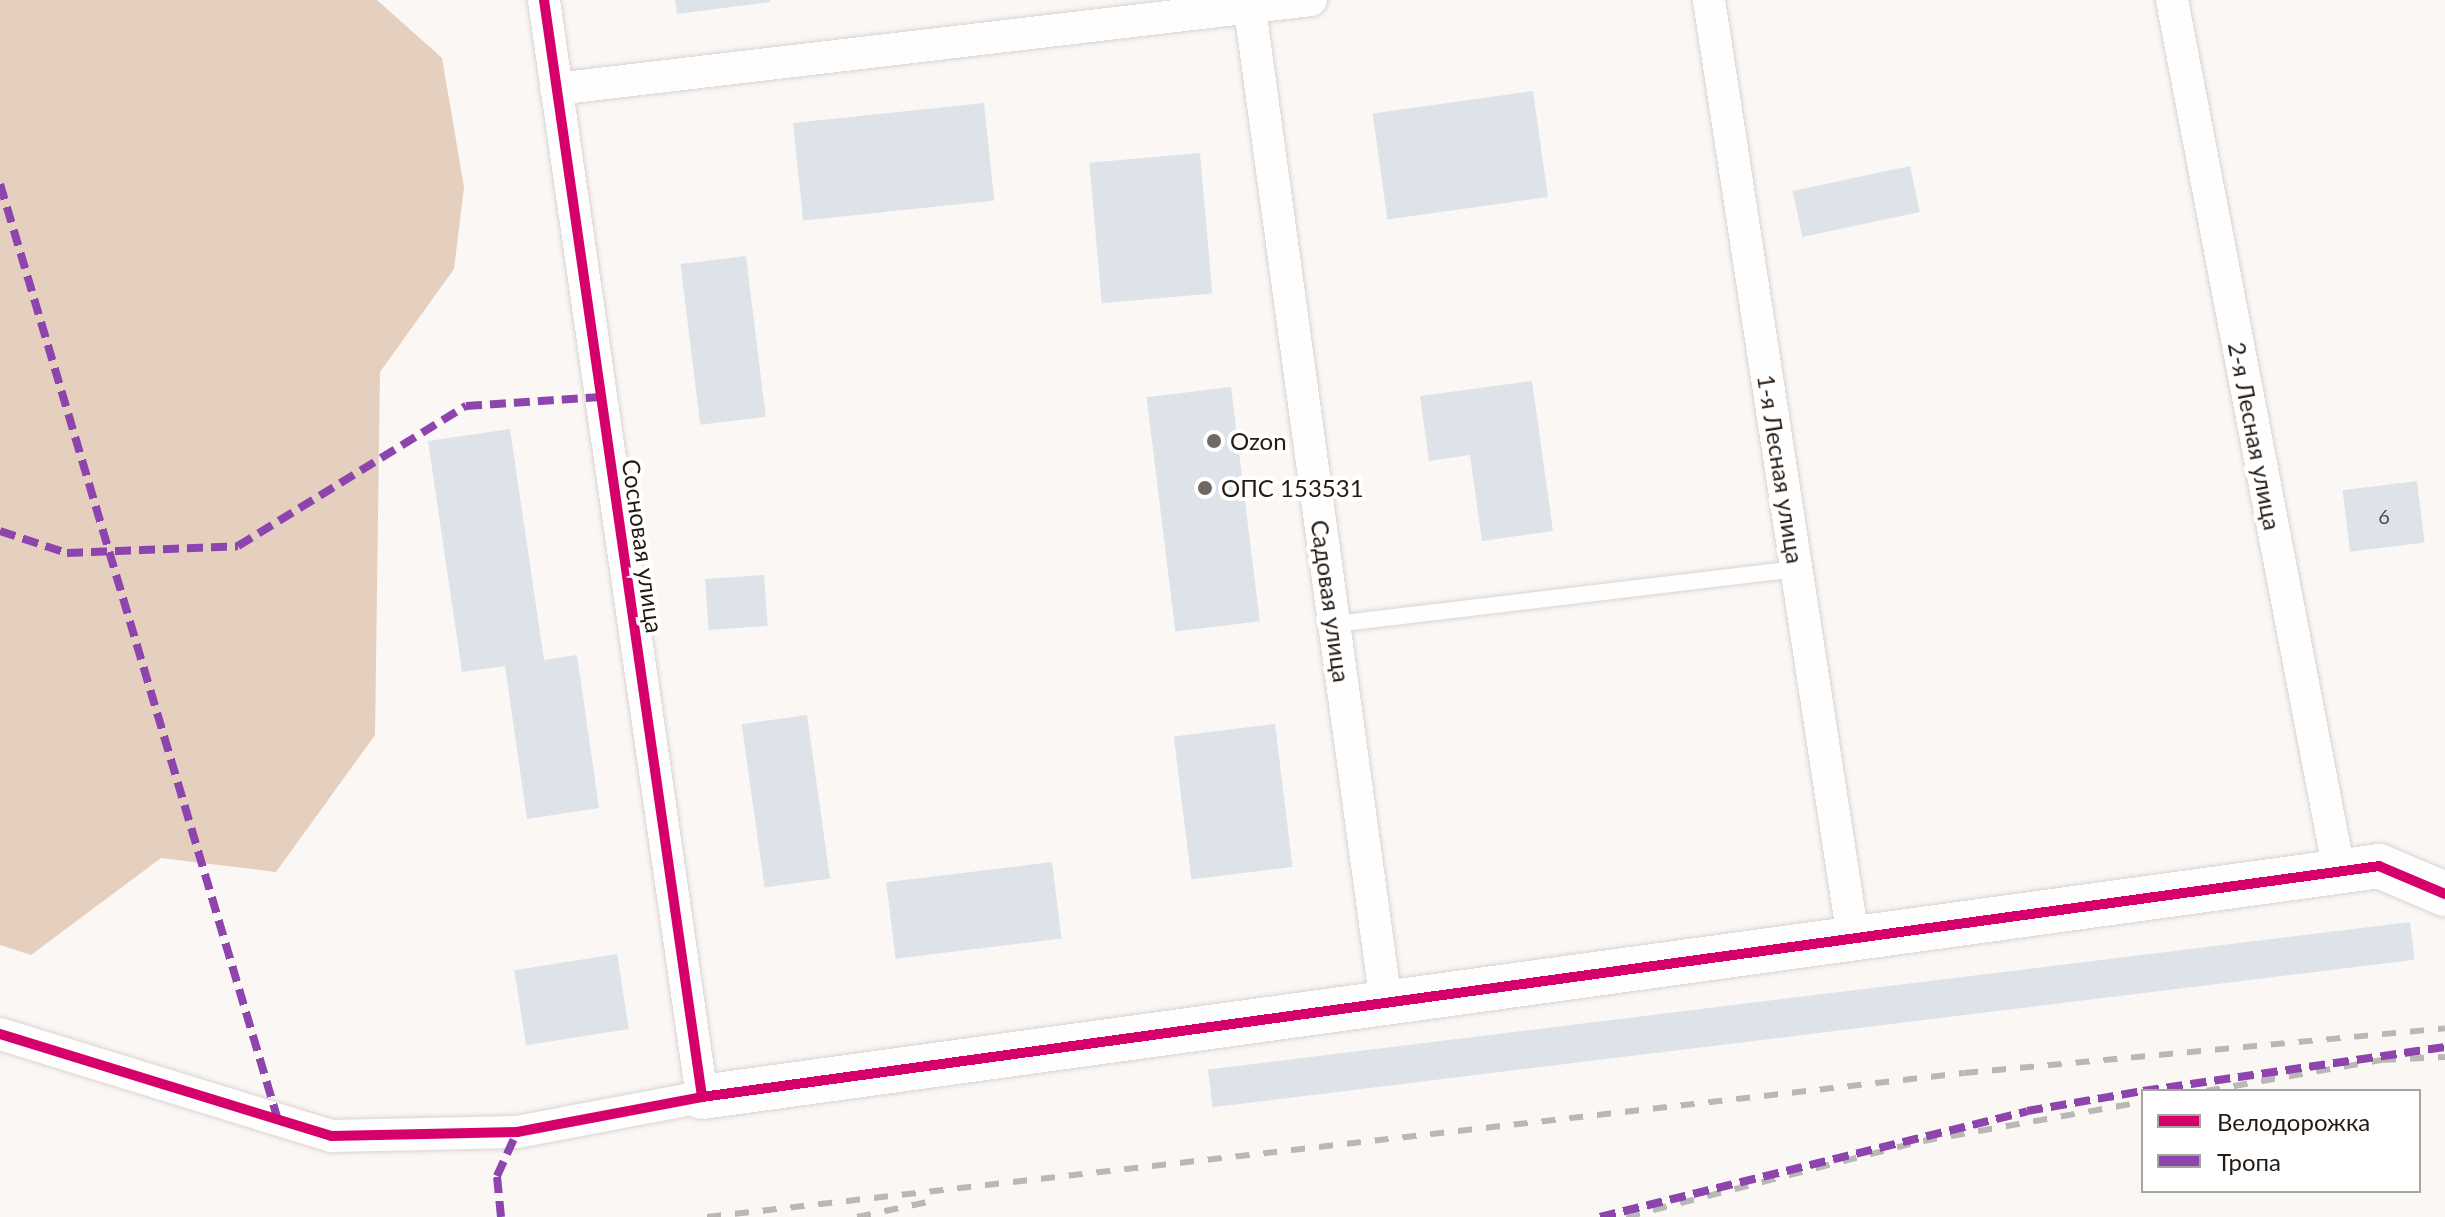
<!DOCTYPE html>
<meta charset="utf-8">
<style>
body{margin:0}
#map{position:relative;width:2445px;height:1217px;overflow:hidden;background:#faf7f5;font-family:Lato,sans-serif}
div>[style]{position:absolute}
.forest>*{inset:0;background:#e5d0bf}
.building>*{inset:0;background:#dde3e8;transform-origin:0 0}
.roads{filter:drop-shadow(0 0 2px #dbd4cf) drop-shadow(0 0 2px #dbd4cf)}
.lane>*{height:16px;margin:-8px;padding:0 8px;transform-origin:8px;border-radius:8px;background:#fefefe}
.street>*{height:32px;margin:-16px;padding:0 16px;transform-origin:16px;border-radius:16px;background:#fefefe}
.secondary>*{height:44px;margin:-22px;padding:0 22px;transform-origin:22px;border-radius:22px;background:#fefefe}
.rail>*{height:6px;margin-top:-3px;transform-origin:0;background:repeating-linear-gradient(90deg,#bab8b7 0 14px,transparent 0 28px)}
.quiet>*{height:8px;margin-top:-4px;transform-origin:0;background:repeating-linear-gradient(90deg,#8e44ad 0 16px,transparent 0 24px)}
.cycleway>*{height:10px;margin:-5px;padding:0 5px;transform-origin:5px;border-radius:5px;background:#d6006c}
.dots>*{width:22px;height:22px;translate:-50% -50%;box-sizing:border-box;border:4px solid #fff;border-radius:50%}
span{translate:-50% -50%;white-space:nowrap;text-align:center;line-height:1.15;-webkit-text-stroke:8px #fff;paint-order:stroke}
.number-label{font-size:20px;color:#534d48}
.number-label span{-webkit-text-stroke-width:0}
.street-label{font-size:24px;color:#251b12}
.poi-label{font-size:24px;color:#251b12}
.left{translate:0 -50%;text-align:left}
.legend{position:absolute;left:2141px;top:1089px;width:280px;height:104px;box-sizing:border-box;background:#fff;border:2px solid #a8a4a0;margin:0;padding:10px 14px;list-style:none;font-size:24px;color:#251b12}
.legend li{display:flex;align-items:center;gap:16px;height:40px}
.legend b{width:40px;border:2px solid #a8a4a0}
</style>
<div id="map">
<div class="forest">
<div style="clip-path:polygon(0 0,377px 0,442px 58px,464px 187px,454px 269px,380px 372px,375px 735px,276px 872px,161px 858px,31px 955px,0 945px)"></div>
</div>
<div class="building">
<div style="clip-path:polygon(675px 0,770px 0,770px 2px,677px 14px)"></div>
<div style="left:1533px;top:91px;width:107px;height:162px;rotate:82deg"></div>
<div style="left:984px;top:103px;width:98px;height:192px;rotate:84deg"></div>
<div style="left:1200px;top:153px;width:141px;height:111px;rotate:85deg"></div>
<div style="left:1910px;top:166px;width:47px;height:120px;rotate:78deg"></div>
<div style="left:746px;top:256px;width:162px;height:66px;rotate:83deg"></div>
<div style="clip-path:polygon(1532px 381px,1553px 531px,1482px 541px,1470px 455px,1429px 461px,1420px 396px)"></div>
<div style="left:1231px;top:387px;width:236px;height:85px;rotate:83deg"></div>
<div style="clip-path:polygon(510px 429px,544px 660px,577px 655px,599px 808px,527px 819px,505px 666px,462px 672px,428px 441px)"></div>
<div style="left:2417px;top:481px;width:62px;height:75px;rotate:83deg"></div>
<div style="left:764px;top:575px;width:51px;height:59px;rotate:86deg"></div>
<div style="left:807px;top:715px;width:165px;height:66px;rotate:82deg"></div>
<div style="left:1275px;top:724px;width:144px;height:102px;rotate:83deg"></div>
<div style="left:1052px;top:862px;width:77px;height:167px;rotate:83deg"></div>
<div style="left:2410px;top:922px;width:38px;height:1211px;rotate:83deg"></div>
<div style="left:617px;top:954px;width:76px;height:104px;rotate:81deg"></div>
</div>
<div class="roads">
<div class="lane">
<div style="left:1335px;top:624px;width:465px;rotate:-6.8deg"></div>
</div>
<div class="street">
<div style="left:1709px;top:0;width:949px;rotate:81.27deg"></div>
<div style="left:2172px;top:0;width:887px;rotate:79.15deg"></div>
<div style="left:1250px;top:9px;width:1003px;rotate:82.21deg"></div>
<div style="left:556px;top:89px;width:760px;rotate:-6.72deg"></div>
<div style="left:0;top:1034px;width:346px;rotate:17.1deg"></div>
<div style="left:331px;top:1136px;width:186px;rotate:-1.2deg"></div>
<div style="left:517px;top:1132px;width:188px;rotate:-10.7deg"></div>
<div style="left:702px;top:1097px;width:1108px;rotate:-98.2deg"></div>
</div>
<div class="secondary">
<div style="left:702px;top:1097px;width:1693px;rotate:-7.84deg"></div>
<div style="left:2379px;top:866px;width:72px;rotate:23deg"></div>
</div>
</div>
<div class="rail">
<div style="left:2206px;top:1091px;width:179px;rotate:-10deg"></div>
<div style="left:2382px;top:1060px;width:63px;rotate:-2.7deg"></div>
<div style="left:707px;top:1217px;width:1265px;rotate:-6.54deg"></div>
<div style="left:1964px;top:1073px;width:483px;rotate:-5.3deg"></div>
<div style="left:857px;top:1217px;width:77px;rotate:-12deg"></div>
<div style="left:1626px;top:1217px;width:307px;rotate:-14.4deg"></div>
<div style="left:1923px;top:1141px;width:223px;rotate:-10.1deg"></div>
</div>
<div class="quiet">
<div style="left:0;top:184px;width:976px;rotate:73.46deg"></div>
<div style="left:0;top:531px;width:71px;rotate:18.2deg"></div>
<div style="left:67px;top:553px;width:171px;rotate:-2.3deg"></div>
<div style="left:238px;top:546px;width:268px;rotate:-31.6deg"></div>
<div style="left:466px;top:406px;width:135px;rotate:-3.8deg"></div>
<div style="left:2143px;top:1091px;width:305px;rotate:-8.3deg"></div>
<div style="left:501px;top:1217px;width:41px;rotate:-95.6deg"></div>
<div style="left:497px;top:1176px;width:48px;rotate:-65.6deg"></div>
<div style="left:1600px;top:1217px;width:440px;rotate:-13.9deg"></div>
<div style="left:2027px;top:1111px;width:118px;rotate:-9.8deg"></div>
</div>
<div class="cycleway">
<div style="left:544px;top:0;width:1108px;rotate:81.8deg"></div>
<div style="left:0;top:1034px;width:346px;rotate:17.1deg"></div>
<div style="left:331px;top:1136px;width:186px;rotate:-1.2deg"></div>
<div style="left:517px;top:1132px;width:188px;rotate:-10.7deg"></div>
<div style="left:702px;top:1097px;width:1693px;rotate:-7.84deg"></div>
<div style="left:2379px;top:866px;width:72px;rotate:23deg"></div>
</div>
<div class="dots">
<div style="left:1214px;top:441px;background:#706861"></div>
<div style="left:1205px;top:488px;background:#706861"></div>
</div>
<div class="number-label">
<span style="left:2384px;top:516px">6</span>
</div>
<div class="street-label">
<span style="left:2255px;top:436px;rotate:79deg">2-я Лесная улица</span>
<span style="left:1781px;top:469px;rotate:81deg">1-я Лесная улица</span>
<span style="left:643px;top:546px;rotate:82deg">Сосновая улица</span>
<span style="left:1331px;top:601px;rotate:82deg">Садовая улица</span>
</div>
<div class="poi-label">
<span class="left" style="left:1230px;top:441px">Ozon</span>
<span class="left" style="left:1221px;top:488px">ОПС 153531</span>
</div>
<ul class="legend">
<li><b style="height:10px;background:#d6006c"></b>Велодорожка</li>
<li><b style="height:10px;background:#8e44ad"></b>Тропа</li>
</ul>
</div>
